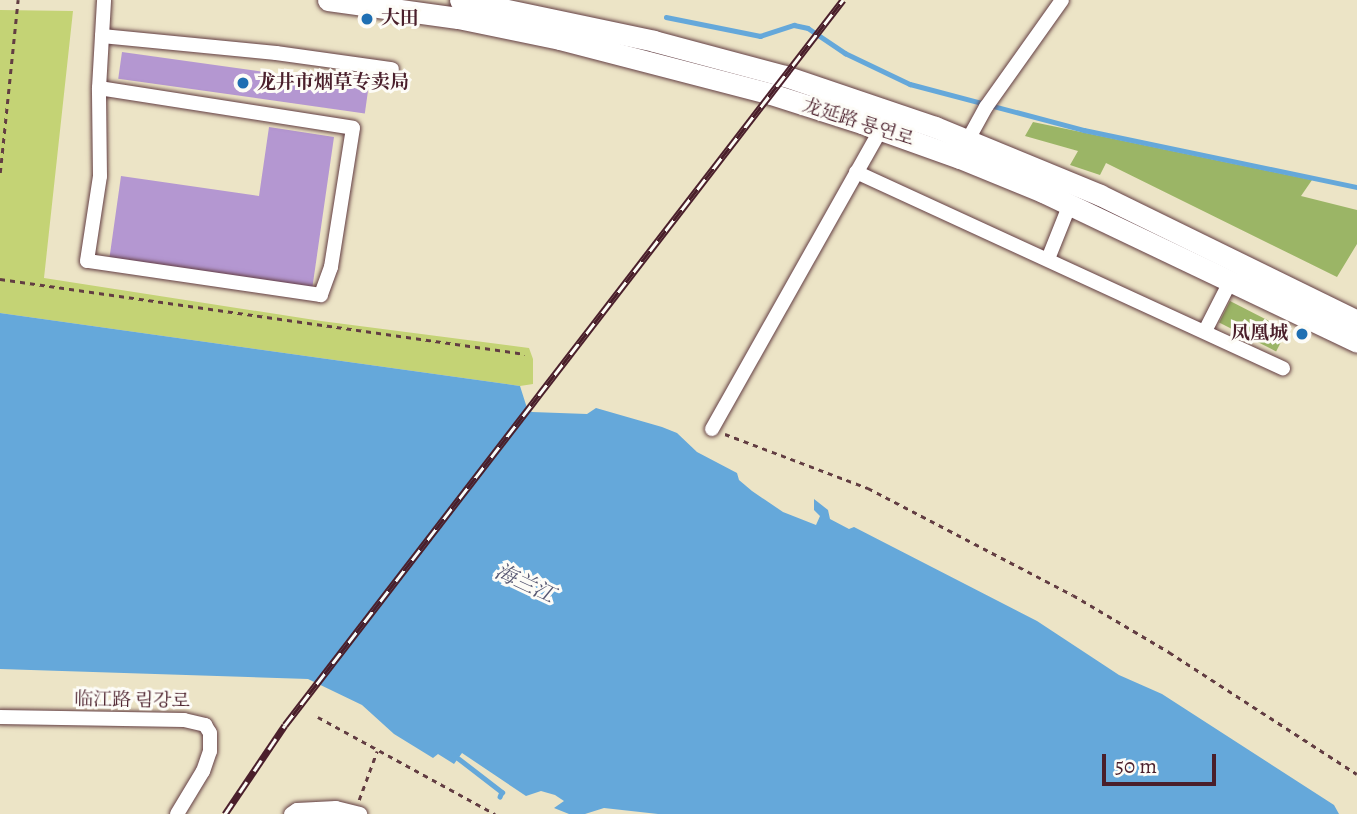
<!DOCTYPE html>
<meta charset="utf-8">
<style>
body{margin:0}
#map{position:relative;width:1357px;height:814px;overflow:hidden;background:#ece4c6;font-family:Alegreya,"Noto Serif SC","Noto Serif KR",serif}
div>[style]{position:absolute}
.green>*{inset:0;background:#c4d375}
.forest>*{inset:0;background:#9bb566;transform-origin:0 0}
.water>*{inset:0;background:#65a8da}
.stream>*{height:4.5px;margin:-2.25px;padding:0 2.25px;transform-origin:2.25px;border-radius:2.25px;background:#65a8da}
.building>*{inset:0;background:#b497d1;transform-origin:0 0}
.path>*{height:2.5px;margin-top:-1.25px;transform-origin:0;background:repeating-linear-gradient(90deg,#623d42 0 5px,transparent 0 10px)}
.roads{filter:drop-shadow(0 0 2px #623d42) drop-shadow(0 0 2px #623d42)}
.minor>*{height:14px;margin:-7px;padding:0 7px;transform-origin:7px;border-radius:7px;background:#fff}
.highway>*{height:21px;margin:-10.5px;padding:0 10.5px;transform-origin:10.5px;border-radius:10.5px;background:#fff}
.rail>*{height:7px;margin-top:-3.5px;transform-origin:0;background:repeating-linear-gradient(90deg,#fdfcf7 0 13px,#4a1f2b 0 26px);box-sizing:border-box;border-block:2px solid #4a1f2b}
.dots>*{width:19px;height:19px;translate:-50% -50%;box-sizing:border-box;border:4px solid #fdfcf7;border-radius:50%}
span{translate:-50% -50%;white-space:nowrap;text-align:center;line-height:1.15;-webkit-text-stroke:6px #fdfcf7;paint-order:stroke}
.poi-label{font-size:19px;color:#4a1f2b;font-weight:700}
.left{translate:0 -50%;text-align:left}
.right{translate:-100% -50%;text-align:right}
.street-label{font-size:19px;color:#4a1f2b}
.water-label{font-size:21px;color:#555671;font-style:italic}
.scale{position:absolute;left:1102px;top:754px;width:114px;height:32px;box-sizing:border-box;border:4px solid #4a1f2b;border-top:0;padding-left:9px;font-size:21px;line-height:24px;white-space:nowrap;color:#4a1f2b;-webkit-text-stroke:5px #fdfcf7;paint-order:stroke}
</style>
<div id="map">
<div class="green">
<div style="clip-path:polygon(0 10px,73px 11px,44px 278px,321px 321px,529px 348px,533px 359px,533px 384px,520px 386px,0 313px)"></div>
</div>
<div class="forest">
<div style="clip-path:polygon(1033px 122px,1312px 180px,1301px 196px,1357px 210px,1357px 244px,1337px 277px,1106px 163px,1100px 175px,1070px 165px,1078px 151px,1025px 136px)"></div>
<div style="left:1230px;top:301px;width:64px;height:24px;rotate:27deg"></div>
</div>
<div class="water">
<div style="clip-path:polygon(0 313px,520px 386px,527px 408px,532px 412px,587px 414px,596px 408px,662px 427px,677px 433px,697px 452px,737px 473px,739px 480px,752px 491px,783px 512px,816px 525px,820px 516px,814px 510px,814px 499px,828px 510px,830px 519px,849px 529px,854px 527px,1037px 621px,1119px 675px,1162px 694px,1334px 805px,1339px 814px,658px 814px,604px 808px,585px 814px,569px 814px,554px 808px,564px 801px,555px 795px,541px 791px,526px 796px,462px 753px,454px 764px,438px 754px,433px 758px,394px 734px,362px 705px,308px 679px,0 669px)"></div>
</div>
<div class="stream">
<div style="left:666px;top:17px;width:96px;rotate:11.4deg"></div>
<div style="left:760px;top:36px;width:36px;rotate:-18deg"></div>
<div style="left:794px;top:25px;width:14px;rotate:12deg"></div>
<div style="left:808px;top:28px;width:45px;rotate:34deg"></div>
<div style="left:845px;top:53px;width:72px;rotate:25.5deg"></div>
<div style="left:910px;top:84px;width:180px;rotate:14.8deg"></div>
<div style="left:1084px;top:130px;width:279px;rotate:11.8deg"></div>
<div style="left:454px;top:755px;width:61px;rotate:37.6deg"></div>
<div style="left:502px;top:792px;width:5px;rotate:112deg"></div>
</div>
<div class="building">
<div style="left:122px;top:52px;width:249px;height:27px;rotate:8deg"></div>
<div style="clip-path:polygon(269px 127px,334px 137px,312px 290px,109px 261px,121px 176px,259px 196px)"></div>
</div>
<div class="path">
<div style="left:0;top:173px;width:174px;rotate:-84.1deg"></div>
<div style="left:0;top:279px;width:530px;rotate:8.13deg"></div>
<div style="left:725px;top:434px;width:153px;rotate:20.7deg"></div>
<div style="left:868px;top:488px;width:231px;rotate:27.6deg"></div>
<div style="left:1073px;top:595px;width:112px;rotate:30.7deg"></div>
<div style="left:1169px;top:652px;width:224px;rotate:33deg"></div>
<div style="left:318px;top:717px;width:202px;rotate:28.7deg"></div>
<div style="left:359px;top:800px;width:52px;rotate:-69.8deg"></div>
</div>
<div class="roads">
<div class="minor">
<div style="left:102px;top:36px;width:175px;rotate:5.6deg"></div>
<div style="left:276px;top:53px;width:117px;rotate:7.9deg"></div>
<div style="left:99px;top:88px;width:257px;rotate:8.9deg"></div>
<div style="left:353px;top:128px;width:141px;rotate:99deg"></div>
<div style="left:331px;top:267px;width:30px;rotate:110deg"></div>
<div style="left:321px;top:295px;width:236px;rotate:-171.7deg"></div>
<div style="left:87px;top:261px;width:86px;rotate:-81.3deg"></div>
<div style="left:100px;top:176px;width:88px;rotate:-90.7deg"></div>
<div style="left:99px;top:88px;width:88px;rotate:-86.7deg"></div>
<div style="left:964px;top:147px;width:46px;rotate:-61.2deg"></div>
<div style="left:986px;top:107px;width:131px;rotate:-54.6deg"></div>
<div style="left:856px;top:172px;width:470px;rotate:24.7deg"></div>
<div style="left:1048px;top:259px;width:59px;rotate:-68.2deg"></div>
<div style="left:1205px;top:331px;width:57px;rotate:-63deg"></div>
<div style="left:712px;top:429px;width:344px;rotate:-60.6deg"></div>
<div style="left:0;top:717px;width:184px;rotate:0.9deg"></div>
<div style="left:184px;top:720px;width:22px;rotate:13deg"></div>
<div style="left:205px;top:725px;width:9px;rotate:58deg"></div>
<div style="left:210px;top:733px;width:18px;rotate:90deg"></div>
<div style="left:210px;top:751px;width:21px;rotate:109deg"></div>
<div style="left:203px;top:771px;width:50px;rotate:121.2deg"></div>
<div style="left:291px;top:814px;width:7px;rotate:-34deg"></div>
<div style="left:297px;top:810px;width:39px;rotate:-3deg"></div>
<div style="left:336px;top:808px;width:25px;rotate:14deg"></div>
</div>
<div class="highway">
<div style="left:328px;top:0;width:131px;rotate:7.9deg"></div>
<div style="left:458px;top:18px;width:104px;rotate:11.6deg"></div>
<div style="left:560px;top:39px;width:218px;rotate:14.6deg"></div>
<div style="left:771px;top:94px;width:96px;rotate:17.7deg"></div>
<div style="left:862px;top:123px;width:104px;rotate:19.7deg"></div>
<div style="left:960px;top:158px;width:90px;rotate:22.3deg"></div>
<div style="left:1043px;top:192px;width:348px;rotate:25.5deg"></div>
<div style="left:460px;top:0;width:198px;rotate:11.9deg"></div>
<div style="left:654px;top:41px;width:136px;rotate:15deg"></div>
<div style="left:785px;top:76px;width:158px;rotate:18.8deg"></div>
<div style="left:935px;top:127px;width:178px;rotate:22.4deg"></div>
<div style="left:1100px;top:195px;width:286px;rotate:26.1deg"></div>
</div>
</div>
<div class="rail">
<div style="left:225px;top:814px;width:107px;rotate:-56deg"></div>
<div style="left:285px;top:725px;width:915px;rotate:-52.42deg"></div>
</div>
<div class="dots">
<div style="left:367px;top:19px;background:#1f6fb2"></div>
<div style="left:243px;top:83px;background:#1f6fb2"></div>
<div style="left:1302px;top:334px;background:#1f6fb2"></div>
</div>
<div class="poi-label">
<span class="left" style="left:381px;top:19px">大田</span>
<span class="left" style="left:257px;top:83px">龙井市烟草专卖局</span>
<span class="right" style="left:1288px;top:334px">凤凰城</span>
</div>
<div class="street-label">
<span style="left:858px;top:123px;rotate:18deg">龙延路 룡연로</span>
<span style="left:132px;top:701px;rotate:1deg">临江路 림강로</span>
</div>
<div class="water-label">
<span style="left:525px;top:583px;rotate:25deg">海兰江</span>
</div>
<div class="scale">50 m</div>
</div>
